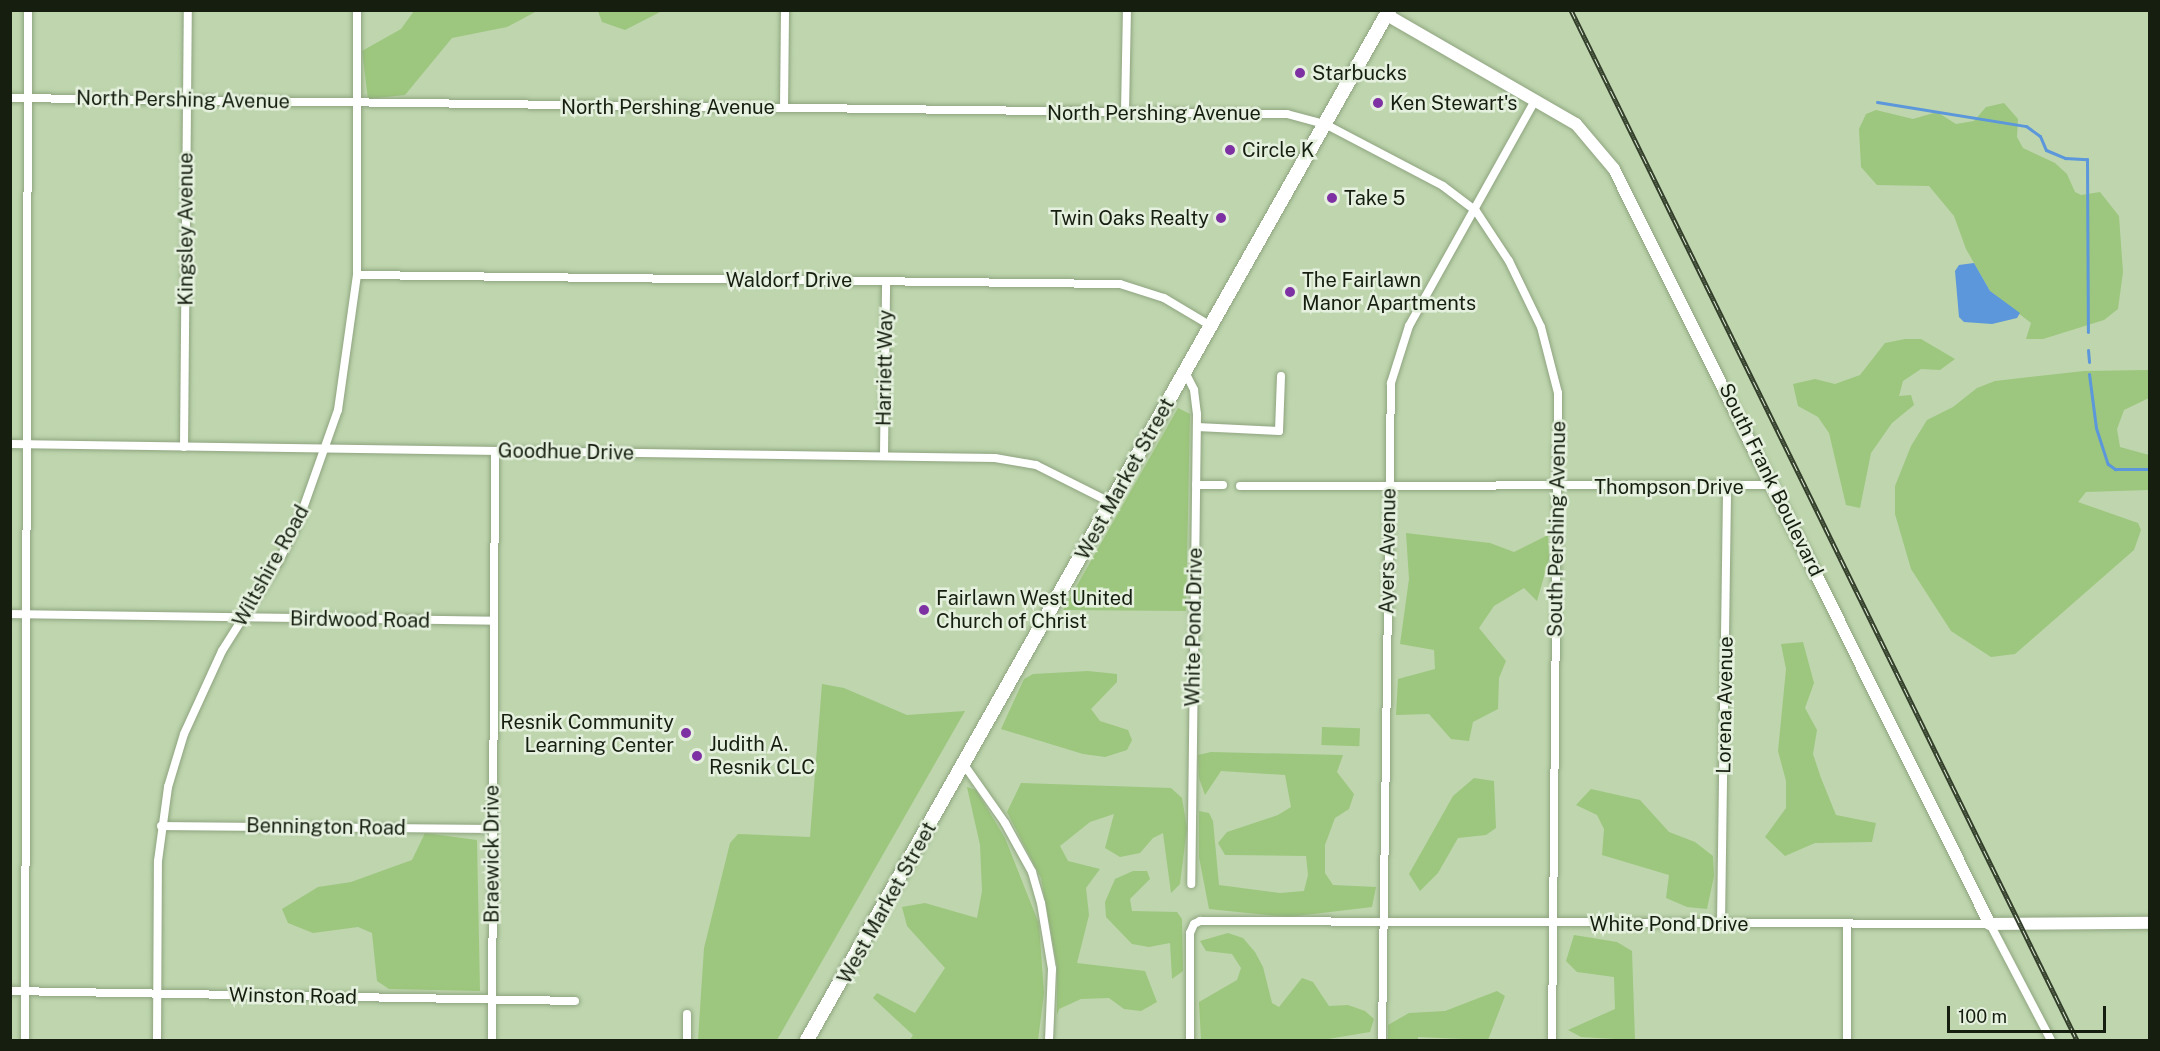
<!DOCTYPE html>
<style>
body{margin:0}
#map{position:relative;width:2160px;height:1051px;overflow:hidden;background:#bed5ae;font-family:"Public Sans",sans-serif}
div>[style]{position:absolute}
.green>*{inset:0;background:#9dc77e;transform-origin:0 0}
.water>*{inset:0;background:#5b97da}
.stream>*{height:3px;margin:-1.5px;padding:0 1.5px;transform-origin:1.5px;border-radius:1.5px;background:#5b97da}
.roads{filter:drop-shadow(0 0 2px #8ea47f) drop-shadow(0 0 2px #8ea47f)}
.street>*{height:8px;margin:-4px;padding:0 4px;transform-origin:4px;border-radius:4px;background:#fff}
.secondary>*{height:12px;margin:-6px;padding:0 6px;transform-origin:6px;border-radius:6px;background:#fff}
.primary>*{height:14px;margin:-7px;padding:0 7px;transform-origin:7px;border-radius:7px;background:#fff}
.rail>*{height:5px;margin-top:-2.5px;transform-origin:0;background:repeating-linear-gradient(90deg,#e5f1de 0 9px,#333e2b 0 18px);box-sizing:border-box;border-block:2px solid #333e2b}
.dots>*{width:16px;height:16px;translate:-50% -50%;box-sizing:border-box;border:3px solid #e5f1de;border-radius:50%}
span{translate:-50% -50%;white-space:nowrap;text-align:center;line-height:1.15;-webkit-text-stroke:5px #e5f1de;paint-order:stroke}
.poi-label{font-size:20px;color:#161e10}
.left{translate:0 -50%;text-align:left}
.right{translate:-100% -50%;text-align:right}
.street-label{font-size:20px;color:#161e10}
.frame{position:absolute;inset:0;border:12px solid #161e10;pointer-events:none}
.scale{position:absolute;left:1947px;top:1006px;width:159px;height:27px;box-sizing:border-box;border:3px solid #161e10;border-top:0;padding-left:8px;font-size:18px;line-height:21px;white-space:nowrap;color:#161e10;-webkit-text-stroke:4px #e5f1de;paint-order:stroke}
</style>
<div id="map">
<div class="green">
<div style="clip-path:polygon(414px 11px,537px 11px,507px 27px,452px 38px,405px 95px,368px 99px,362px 51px,401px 29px)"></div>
<div style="clip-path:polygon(598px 11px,598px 10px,662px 11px,625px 30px,602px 22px)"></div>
<div style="clip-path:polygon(2004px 103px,2018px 119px,2017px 137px,2023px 148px,2055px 163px,2067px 174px,2075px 192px,2081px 195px,2100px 192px,2119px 216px,2123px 272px,2118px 309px,2104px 320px,2043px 339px,2026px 339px,2031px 323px,1990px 291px,1966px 249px,1954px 216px,1929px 186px,1877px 185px,1861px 167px,1859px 129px,1866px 114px,1876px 110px,1913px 119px,1937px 112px,1956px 124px,1974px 121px,1986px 107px)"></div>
<div style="clip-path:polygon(1905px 339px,1921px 339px,1955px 359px,1940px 370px,1921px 369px,1903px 381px,1899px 396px,1911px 395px,1914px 405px,1892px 423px,1871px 453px,1860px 508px,1846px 505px,1829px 433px,1818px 417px,1798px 406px,1793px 384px,1815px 379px,1835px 384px,1860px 375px,1885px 343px)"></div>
<div style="clip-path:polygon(2149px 370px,2149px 398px,2124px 410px,2117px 429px,2120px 447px,2149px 455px,2149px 490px,2086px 492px,2078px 502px,2138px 523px,2141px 530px,2134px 550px,2015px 654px,1991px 657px,1951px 631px,1911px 569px,1895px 514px,1895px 486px,1911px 446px,1927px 420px,1953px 407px,1977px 388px,1995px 381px,2084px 371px)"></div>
<div style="clip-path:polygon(1178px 408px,1190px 414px,1186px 611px,1063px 610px)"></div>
<div style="clip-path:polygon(1406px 533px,1490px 543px,1514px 552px,1548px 535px,1549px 559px,1537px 601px,1524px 588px,1494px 606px,1479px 628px,1506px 661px,1499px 678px,1498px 709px,1473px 722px,1469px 741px,1451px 739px,1429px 714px,1396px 715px,1398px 679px,1435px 669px,1434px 650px,1400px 644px,1409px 579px)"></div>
<div style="clip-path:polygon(1803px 642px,1814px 683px,1805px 708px,1817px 730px,1813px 754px,1821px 778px,1836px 815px,1876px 823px,1872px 842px,1815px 843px,1785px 856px,1765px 837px,1786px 808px,1786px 781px,1778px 751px,1786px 669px,1781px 644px)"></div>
<div style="clip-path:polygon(1088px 671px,1117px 674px,1117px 682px,1091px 709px,1100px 721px,1128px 730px,1132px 740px,1127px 750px,1105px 757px,1083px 754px,1001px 729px,1024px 679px,1033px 674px)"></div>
<div style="clip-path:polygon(822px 684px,844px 688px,907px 715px,965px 711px,777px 1040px,698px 1040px,704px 948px,730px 843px,738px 834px,810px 837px)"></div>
<div style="left:1322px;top:727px;width:38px;height:18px;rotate:2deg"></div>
<div style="clip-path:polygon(1211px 752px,1343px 755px,1337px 772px,1354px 794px,1349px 809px,1335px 818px,1325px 845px,1325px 873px,1333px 885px,1376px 887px,1372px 907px,1288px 917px,1209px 909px,1199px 857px,1199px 811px,1209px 813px,1213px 821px,1219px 885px,1280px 893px,1304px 891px,1308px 875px,1306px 856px,1225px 855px,1218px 843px,1227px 832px,1278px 815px,1291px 807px,1285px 775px,1221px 771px,1205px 795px,1199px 778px,1198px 755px)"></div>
<div style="clip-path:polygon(1474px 778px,1494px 781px,1496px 828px,1486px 835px,1458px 838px,1438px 873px,1420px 891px,1409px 874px,1453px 796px)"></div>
<div style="clip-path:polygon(1021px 783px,1171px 788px,1182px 798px,1187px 828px,1180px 884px,1171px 893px,1163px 833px,1153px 838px,1140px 853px,1120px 857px,1105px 848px,1114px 814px,1090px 822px,1060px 846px,1068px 861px,1100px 869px,1086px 888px,1089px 915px,1077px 963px,1145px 971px,1157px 1002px,1141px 1011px,1124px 1009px,1109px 998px,1081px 999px,1059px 1009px,1057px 1015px,1057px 966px,1041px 878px,1007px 812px)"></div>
<div style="clip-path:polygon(967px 787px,976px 790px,1005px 838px,1039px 924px,1044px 993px,1038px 1040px,910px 1040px,913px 1035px,873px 998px,877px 993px,915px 1013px,945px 968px,907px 926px,902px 907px,925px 903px,977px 918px,982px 891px,980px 845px)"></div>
<div style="clip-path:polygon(1591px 789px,1640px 800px,1669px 832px,1695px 842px,1713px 856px,1714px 876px,1707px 909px,1687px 907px,1666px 898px,1669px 875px,1602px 855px,1604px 829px,1597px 815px,1576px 805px)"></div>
<div style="clip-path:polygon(425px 833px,477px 840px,480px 991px,389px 989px,377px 981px,372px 933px,358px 927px,313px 933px,288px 923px,282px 909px,318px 887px,351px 882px,412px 860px)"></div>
<div style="clip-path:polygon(1133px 871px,1147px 871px,1150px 879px,1130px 899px,1132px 911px,1177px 912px,1182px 919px,1183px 971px,1172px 979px,1170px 943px,1149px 947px,1132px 944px,1106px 917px,1105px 902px,1115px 879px)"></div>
<div style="clip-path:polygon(1228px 933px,1243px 938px,1255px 952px,1263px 967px,1272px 1003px,1279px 1007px,1302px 978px,1313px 982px,1329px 1006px,1348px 1005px,1365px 1011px,1374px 1019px,1370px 1032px,1322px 1040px,1201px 1040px,1199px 1002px,1237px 980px,1241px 968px,1232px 954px,1206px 951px,1200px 941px)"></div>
<div style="clip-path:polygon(1574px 935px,1617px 942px,1632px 951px,1635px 1040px,1581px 1037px,1568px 1030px,1615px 1009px,1614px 977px,1577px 972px,1566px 961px)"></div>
<div style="clip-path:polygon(1497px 991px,1505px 996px,1488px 1040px,1418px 1037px,1418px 1040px,1388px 1040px,1388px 1025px,1409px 1013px,1445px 1011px)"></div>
</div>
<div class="water">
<div style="clip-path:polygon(1974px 263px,1990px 291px,2020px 313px,2017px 318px,1992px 324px,1964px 322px,1959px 317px,1955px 271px,1959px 265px)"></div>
</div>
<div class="stream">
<div style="left:1877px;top:102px;width:151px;rotate:9.2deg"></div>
<div style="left:2026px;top:126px;width:17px;rotate:36deg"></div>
<div style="left:2040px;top:136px;width:15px;rotate:67deg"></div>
<div style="left:2046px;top:150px;width:21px;rotate:23deg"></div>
<div style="left:2065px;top:158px;width:22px;rotate:3deg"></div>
<div style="left:2087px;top:159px;width:173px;rotate:89.7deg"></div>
<div style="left:2088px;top:350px;width:12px;rotate:85deg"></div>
<div style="left:2089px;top:374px;width:54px;rotate:82.6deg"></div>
<div style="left:2096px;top:428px;width:38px;rotate:72deg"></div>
<div style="left:2108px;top:464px;width:9px;rotate:36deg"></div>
<div style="left:2115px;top:469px;width:35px"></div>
</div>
<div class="roads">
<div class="street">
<div style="left:10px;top:98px;width:1277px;rotate:0.72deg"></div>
<div style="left:1287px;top:114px;width:39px;rotate:15deg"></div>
<div style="left:1325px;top:124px;width:133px;rotate:27.7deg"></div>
<div style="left:1443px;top:186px;width:41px;rotate:37.1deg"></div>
<div style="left:1476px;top:211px;width:60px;rotate:56.6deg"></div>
<div style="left:1509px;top:261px;width:73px;rotate:64.1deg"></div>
<div style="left:1541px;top:327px;width:68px;rotate:75.6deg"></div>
<div style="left:1558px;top:393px;width:647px;rotate:90.53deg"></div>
<div style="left:784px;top:108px;width:98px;rotate:-89.4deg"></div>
<div style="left:1125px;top:112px;width:102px;rotate:-88.9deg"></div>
<div style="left:357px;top:275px;width:763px;rotate:0.68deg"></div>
<div style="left:1120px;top:284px;width:46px;rotate:17.7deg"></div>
<div style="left:1164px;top:298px;width:55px;rotate:30.8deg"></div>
<div style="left:1185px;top:372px;width:20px;rotate:63deg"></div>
<div style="left:1194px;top:390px;width:24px;rotate:83deg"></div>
<div style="left:1197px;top:414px;width:470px;rotate:90.7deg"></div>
<div style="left:1197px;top:427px;width:82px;rotate:2.8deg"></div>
<div style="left:1279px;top:431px;width:55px;rotate:-87.9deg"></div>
<div style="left:10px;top:444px;width:985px;rotate:0.81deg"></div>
<div style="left:995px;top:458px;width:42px;rotate:9.7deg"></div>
<div style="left:1036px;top:465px;width:85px;rotate:26.6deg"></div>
<div style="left:184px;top:447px;width:437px;rotate:-89.5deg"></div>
<div style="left:884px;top:455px;width:173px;rotate:-89.3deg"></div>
<div style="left:1196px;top:485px;width:27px"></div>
<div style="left:1240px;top:486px;width:534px;rotate:-0.11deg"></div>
<div style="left:10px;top:614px;width:483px;rotate:0.8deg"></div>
<div style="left:965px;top:766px;width:70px;rotate:54.9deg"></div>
<div style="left:1005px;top:823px;width:56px;rotate:61.1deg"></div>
<div style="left:1032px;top:872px;width:32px;rotate:74deg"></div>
<div style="left:1041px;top:903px;width:67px;rotate:80.5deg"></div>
<div style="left:1052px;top:969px;width:71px;rotate:92.4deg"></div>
<div style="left:161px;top:826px;width:330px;rotate:0.5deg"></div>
<div style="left:1721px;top:923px;width:436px;rotate:-89.2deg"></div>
<div style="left:10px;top:991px;width:565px;rotate:1.01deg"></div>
<div style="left:687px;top:1014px;width:26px;rotate:90deg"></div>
<div style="left:25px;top:1040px;width:1030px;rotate:-89.83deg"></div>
<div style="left:157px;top:1040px;width:179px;rotate:-89.7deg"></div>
<div style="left:158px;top:861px;width:75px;rotate:-82.3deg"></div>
<div style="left:168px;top:787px;width:55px;rotate:-73.2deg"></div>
<div style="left:184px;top:734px;width:91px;rotate:-65.4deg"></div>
<div style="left:222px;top:651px;width:107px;rotate:-57.7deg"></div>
<div style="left:279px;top:561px;width:46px;rotate:-64deg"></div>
<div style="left:299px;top:520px;width:117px;rotate:-70.5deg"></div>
<div style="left:338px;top:410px;width:136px;rotate:-82deg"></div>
<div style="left:357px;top:275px;width:265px;rotate:-90deg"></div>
<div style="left:492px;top:1040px;width:589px;rotate:-89.71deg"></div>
<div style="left:1190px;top:1040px;width:107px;rotate:-90deg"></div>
<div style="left:1190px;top:933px;width:10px;rotate:-66deg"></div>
<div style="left:1194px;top:924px;width:7px;rotate:-27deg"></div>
<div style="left:1200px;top:921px;width:790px;rotate:0.22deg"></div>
<div style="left:1990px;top:924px;width:131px;rotate:62.3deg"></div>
<div style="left:1382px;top:1040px;width:657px;rotate:-89.22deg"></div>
<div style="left:1391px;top:383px;width:60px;rotate:-72.5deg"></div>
<div style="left:1409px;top:326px;width:260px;rotate:-60.8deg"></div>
<div style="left:1847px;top:1040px;width:115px;rotate:-90deg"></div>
</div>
<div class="secondary">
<div style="left:1387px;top:15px;width:218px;rotate:30deg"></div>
<div style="left:1576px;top:124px;width:59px;rotate:49.8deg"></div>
<div style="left:1614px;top:169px;width:843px;rotate:63.53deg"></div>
<div style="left:1990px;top:924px;width:160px;rotate:-0.4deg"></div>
</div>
<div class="primary">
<div style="left:807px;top:1040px;width:1183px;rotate:-60.53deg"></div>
</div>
</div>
<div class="rail">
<div style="left:1571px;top:10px;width:1148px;rotate:63.84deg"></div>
</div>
<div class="dots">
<div style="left:1300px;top:73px;background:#7e31a2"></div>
<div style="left:1378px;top:103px;background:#7e31a2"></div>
<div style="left:1230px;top:150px;background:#7e31a2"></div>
<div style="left:1332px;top:198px;background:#7e31a2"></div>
<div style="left:1221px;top:218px;background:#7e31a2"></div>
<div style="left:1290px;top:292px;background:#7e31a2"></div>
<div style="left:924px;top:610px;background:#7e31a2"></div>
<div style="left:686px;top:733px;background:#7e31a2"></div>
<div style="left:697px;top:756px;background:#7e31a2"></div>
</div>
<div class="poi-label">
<span class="left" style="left:1312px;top:73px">Starbucks</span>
<span class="left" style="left:1390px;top:103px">Ken Stewart's</span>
<span class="left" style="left:1242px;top:150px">Circle K</span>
<span class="left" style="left:1344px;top:198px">Take 5</span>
<span class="right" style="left:1209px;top:218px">Twin Oaks Realty</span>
<span class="left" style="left:1302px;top:292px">The Fairlawn<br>Manor Apartments</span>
<span class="left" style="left:936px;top:610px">Fairlawn West United<br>Church of Christ</span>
<span class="right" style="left:674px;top:734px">Resnik Community<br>Learning Center</span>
<span class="left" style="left:709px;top:756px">Judith A.<br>Resnik CLC</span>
</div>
<div class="street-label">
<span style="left:183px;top:100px;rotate:1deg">North Pershing Avenue</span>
<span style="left:668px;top:107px">North Pershing Avenue</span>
<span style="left:1154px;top:113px">North Pershing Avenue</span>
<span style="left:186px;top:229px;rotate:-90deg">Kingsley Avenue</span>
<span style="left:789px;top:280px">Waldorf Drive</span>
<span style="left:885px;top:368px;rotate:-89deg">Harriett Way</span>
<span style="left:566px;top:452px;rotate:1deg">Goodhue Drive</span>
<span style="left:1125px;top:479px;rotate:-61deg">West Market Street</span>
<span style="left:1771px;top:480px;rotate:64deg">South Frank Boulevard</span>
<span style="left:1669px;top:487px">Thompson Drive</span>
<span style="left:1557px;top:529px;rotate:-89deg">South Pershing Avenue</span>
<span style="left:1388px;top:551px;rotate:-89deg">Ayers Avenue</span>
<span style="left:271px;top:566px;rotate:-61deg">Wiltshire Road</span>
<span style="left:360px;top:620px;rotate:1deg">Birdwood Road</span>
<span style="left:1194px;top:627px;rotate:-89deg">White Pond Drive</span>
<span style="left:1725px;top:705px;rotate:-89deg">Lorena Avenue</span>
<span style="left:326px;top:827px;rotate:1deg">Bennington Road</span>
<span style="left:492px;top:854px;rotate:-90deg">Braewick Drive</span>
<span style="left:887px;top:903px;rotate:-61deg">West Market Street</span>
<span style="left:1669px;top:924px">White Pond Drive</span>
<span style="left:293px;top:996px;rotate:1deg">Winston Road</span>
</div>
<div class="frame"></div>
<div class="scale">100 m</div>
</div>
